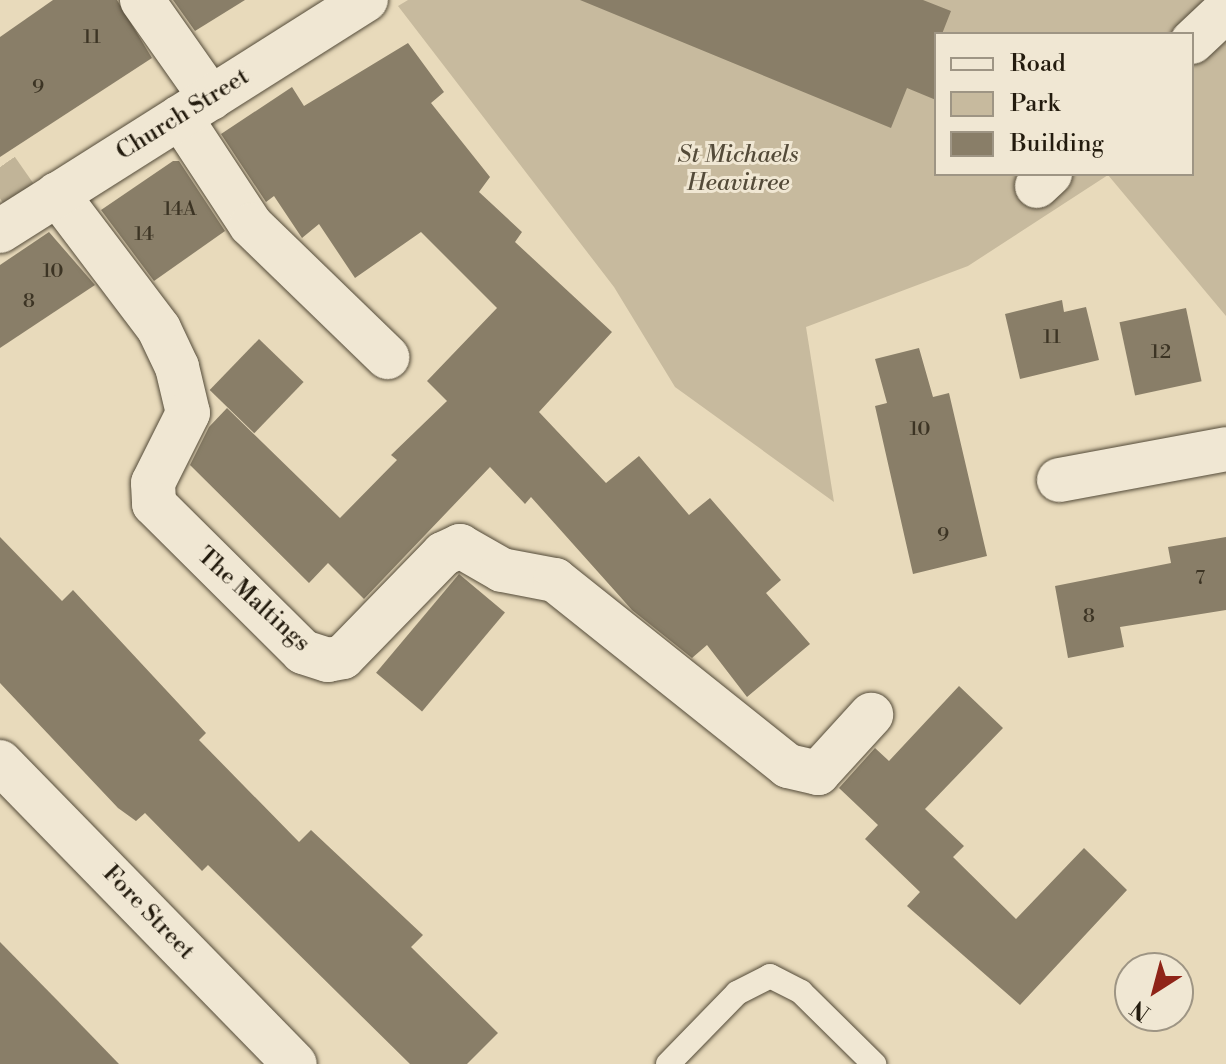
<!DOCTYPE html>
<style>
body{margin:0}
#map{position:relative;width:1226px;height:1064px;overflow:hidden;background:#e8dabb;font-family:"Libre Bodoni",serif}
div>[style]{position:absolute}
.green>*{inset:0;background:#c7ba9e}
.building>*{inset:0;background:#897e68;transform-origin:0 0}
.pedestrian-tunnel>*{height:36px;margin-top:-18px;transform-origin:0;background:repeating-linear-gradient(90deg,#c1b498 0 36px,transparent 0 54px)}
.roads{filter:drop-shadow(0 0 2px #544b39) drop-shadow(0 0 2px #544b39)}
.service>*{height:24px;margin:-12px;padding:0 12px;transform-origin:12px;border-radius:12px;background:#f0e7d3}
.minor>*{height:44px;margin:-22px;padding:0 22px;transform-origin:22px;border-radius:22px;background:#f0e7d3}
.secondary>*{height:44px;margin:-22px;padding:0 22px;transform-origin:22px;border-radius:22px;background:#f0e7d3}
span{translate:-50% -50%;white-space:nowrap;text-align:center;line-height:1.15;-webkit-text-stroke:6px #f0e7d3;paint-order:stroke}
.number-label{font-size:20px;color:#3c3424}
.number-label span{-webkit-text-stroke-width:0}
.street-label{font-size:24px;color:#231b0e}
.park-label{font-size:24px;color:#544b39;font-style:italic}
.legend{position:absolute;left:934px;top:32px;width:260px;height:144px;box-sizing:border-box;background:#f0e7d3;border:2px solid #9e9584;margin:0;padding:10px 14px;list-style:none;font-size:24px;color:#231b0e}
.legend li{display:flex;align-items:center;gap:16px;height:40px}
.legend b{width:40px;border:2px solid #9e9584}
.north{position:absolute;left:1114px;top:952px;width:80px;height:80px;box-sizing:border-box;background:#f0e7d3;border:2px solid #9e9584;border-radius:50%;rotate:216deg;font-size:22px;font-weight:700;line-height:32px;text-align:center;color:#231b0e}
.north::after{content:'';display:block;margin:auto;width:28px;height:36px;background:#8f2418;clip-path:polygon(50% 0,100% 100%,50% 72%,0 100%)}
</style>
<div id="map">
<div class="green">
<div style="clip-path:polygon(evenodd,408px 0,1226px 0,1226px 316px,1108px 175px,968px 266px,806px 327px,834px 502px,675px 387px,614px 287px,398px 6px,408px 0,936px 34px,1192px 34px,1192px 174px,936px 174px,936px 34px)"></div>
</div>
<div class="building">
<div style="clip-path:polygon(53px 0,117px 0,152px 58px,0 157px,0 37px)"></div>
<div style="clip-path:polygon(173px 0,245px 0,195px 31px)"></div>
<div style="clip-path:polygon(580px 0,923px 0,951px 11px,942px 34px,936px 34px,936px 100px,907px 88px,891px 128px)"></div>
<div style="clip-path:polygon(408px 43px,444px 92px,431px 103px,490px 177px,479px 192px,522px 232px,515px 242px,612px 332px,539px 412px,606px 483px,639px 456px,689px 515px,710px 498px,781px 580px,766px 593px,810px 644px,747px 697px,707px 645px,692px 658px,632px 610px,531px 497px,525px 504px,490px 467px,364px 599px,328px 563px,309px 583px,190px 465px,209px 427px,227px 408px,340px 518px,397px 460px,391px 455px,447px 401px,427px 381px,497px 308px,421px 232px,355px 278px,319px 224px,302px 238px,274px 196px,266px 202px,221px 134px,292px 87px,304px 106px)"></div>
<div style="clip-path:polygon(173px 161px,179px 161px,225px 231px,154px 281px,101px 210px)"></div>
<div style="clip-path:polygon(49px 232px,95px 285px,0 348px,0 265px)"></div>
<div style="clip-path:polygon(1062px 300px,1064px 312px,1086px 307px,1099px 360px,1020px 379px,1005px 314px)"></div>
<div style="left:1186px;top:308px;width:75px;height:68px;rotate:78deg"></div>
<div style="left:259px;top:339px;width:62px;height:71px;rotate:44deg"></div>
<div style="clip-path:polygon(919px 348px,933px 397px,949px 393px,987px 556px,913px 574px,875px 406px,887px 403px,875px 359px)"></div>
<div style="clip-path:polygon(0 537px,62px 601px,73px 590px,206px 733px,199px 740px,299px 842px,311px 830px,423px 935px,411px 947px,498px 1033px,467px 1064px,410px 1064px,208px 865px,202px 871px,145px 813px,136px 821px,118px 808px,0 683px)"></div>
<div style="clip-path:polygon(1226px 537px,1226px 610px,1120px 627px,1124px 647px,1068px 658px,1055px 586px,1171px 563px,1168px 547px)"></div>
<div style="left:459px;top:574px;width:60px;height:129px;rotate:40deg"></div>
<div style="clip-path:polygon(959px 686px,1003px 728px,925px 809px,964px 846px,953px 857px,1016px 919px,1084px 848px,1127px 890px,1020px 1005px,907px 906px,920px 892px,865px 839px,878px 825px,839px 788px,875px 748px,889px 761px)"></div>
<div style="clip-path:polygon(0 942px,56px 999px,119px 1064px,0 1064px)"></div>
</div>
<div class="pedestrian-tunnel">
<div style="left:0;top:167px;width:52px;rotate:55.1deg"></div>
</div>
<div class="roads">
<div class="service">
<div style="left:668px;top:1064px;width:99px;rotate:-45.8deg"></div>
<div style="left:737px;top:993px;width:37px;rotate:-27deg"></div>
<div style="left:770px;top:976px;width:35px;rotate:27deg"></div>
<div style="left:801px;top:992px;width:103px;rotate:44.6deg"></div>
</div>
<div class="minor">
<div style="left:142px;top:0;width:120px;rotate:54.9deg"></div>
<div style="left:1192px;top:42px;width:47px;rotate:-43.3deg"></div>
<div style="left:180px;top:117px;width:129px;rotate:56.7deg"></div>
<div style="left:251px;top:225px;width:190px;rotate:44.1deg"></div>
<div style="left:1037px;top:186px;width:18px;rotate:-43deg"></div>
<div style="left:57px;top:194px;width:169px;rotate:52.9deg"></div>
<div style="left:159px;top:329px;width:42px;rotate:64.7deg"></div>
<div style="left:177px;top:367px;width:47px;rotate:76.6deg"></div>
<div style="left:188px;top:413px;width:78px;rotate:116.6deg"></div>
<div style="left:153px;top:483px;width:21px;rotate:87deg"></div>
<div style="left:154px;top:504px;width:210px;rotate:44.8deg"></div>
<div style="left:303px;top:652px;width:26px;rotate:18deg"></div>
<div style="left:328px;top:660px;width:15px;rotate:-11deg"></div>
<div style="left:343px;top:657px;width:144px;rotate:-45.8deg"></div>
<div style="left:443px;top:554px;width:19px;rotate:-25deg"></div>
<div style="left:460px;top:546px;width:48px;rotate:29.7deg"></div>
<div style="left:502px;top:570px;width:54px;rotate:10.7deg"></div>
<div style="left:555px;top:580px;width:298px;rotate:38.6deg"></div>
<div style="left:788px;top:766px;width:31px;rotate:13deg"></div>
<div style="left:818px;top:773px;width:79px;rotate:-47.6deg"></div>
<div style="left:0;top:231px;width:433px;rotate:-32.3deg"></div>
<div style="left:1059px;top:480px;width:170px;rotate:-10.5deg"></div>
</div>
<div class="secondary">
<div style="left:0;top:762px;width:422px;rotate:45.7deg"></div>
</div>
</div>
<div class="number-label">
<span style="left:92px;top:37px">11</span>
<span style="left:38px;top:87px">9</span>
<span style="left:180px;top:209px">14A</span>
<span style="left:144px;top:234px">14</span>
<span style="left:53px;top:271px">10</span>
<span style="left:29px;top:301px">8</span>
<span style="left:1052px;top:337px">11</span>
<span style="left:1161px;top:352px">12</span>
<span style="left:920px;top:429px">10</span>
<span style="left:943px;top:535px">9</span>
<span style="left:1200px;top:578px">7</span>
<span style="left:1089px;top:616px">8</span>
</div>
<div class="street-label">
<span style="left:183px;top:115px;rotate:-32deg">Church Street</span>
<span style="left:253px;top:600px;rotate:42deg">The Maltings</span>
<span style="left:148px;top:913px;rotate:46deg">Fore Street</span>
</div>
<div class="park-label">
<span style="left:738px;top:170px">St Michaels<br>Heavitree</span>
</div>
<ul class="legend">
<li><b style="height:10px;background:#f0e7d3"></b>Road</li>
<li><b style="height:22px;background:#c7ba9e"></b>Park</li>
<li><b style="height:22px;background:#897e68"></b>Building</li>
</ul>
<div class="north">N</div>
</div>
